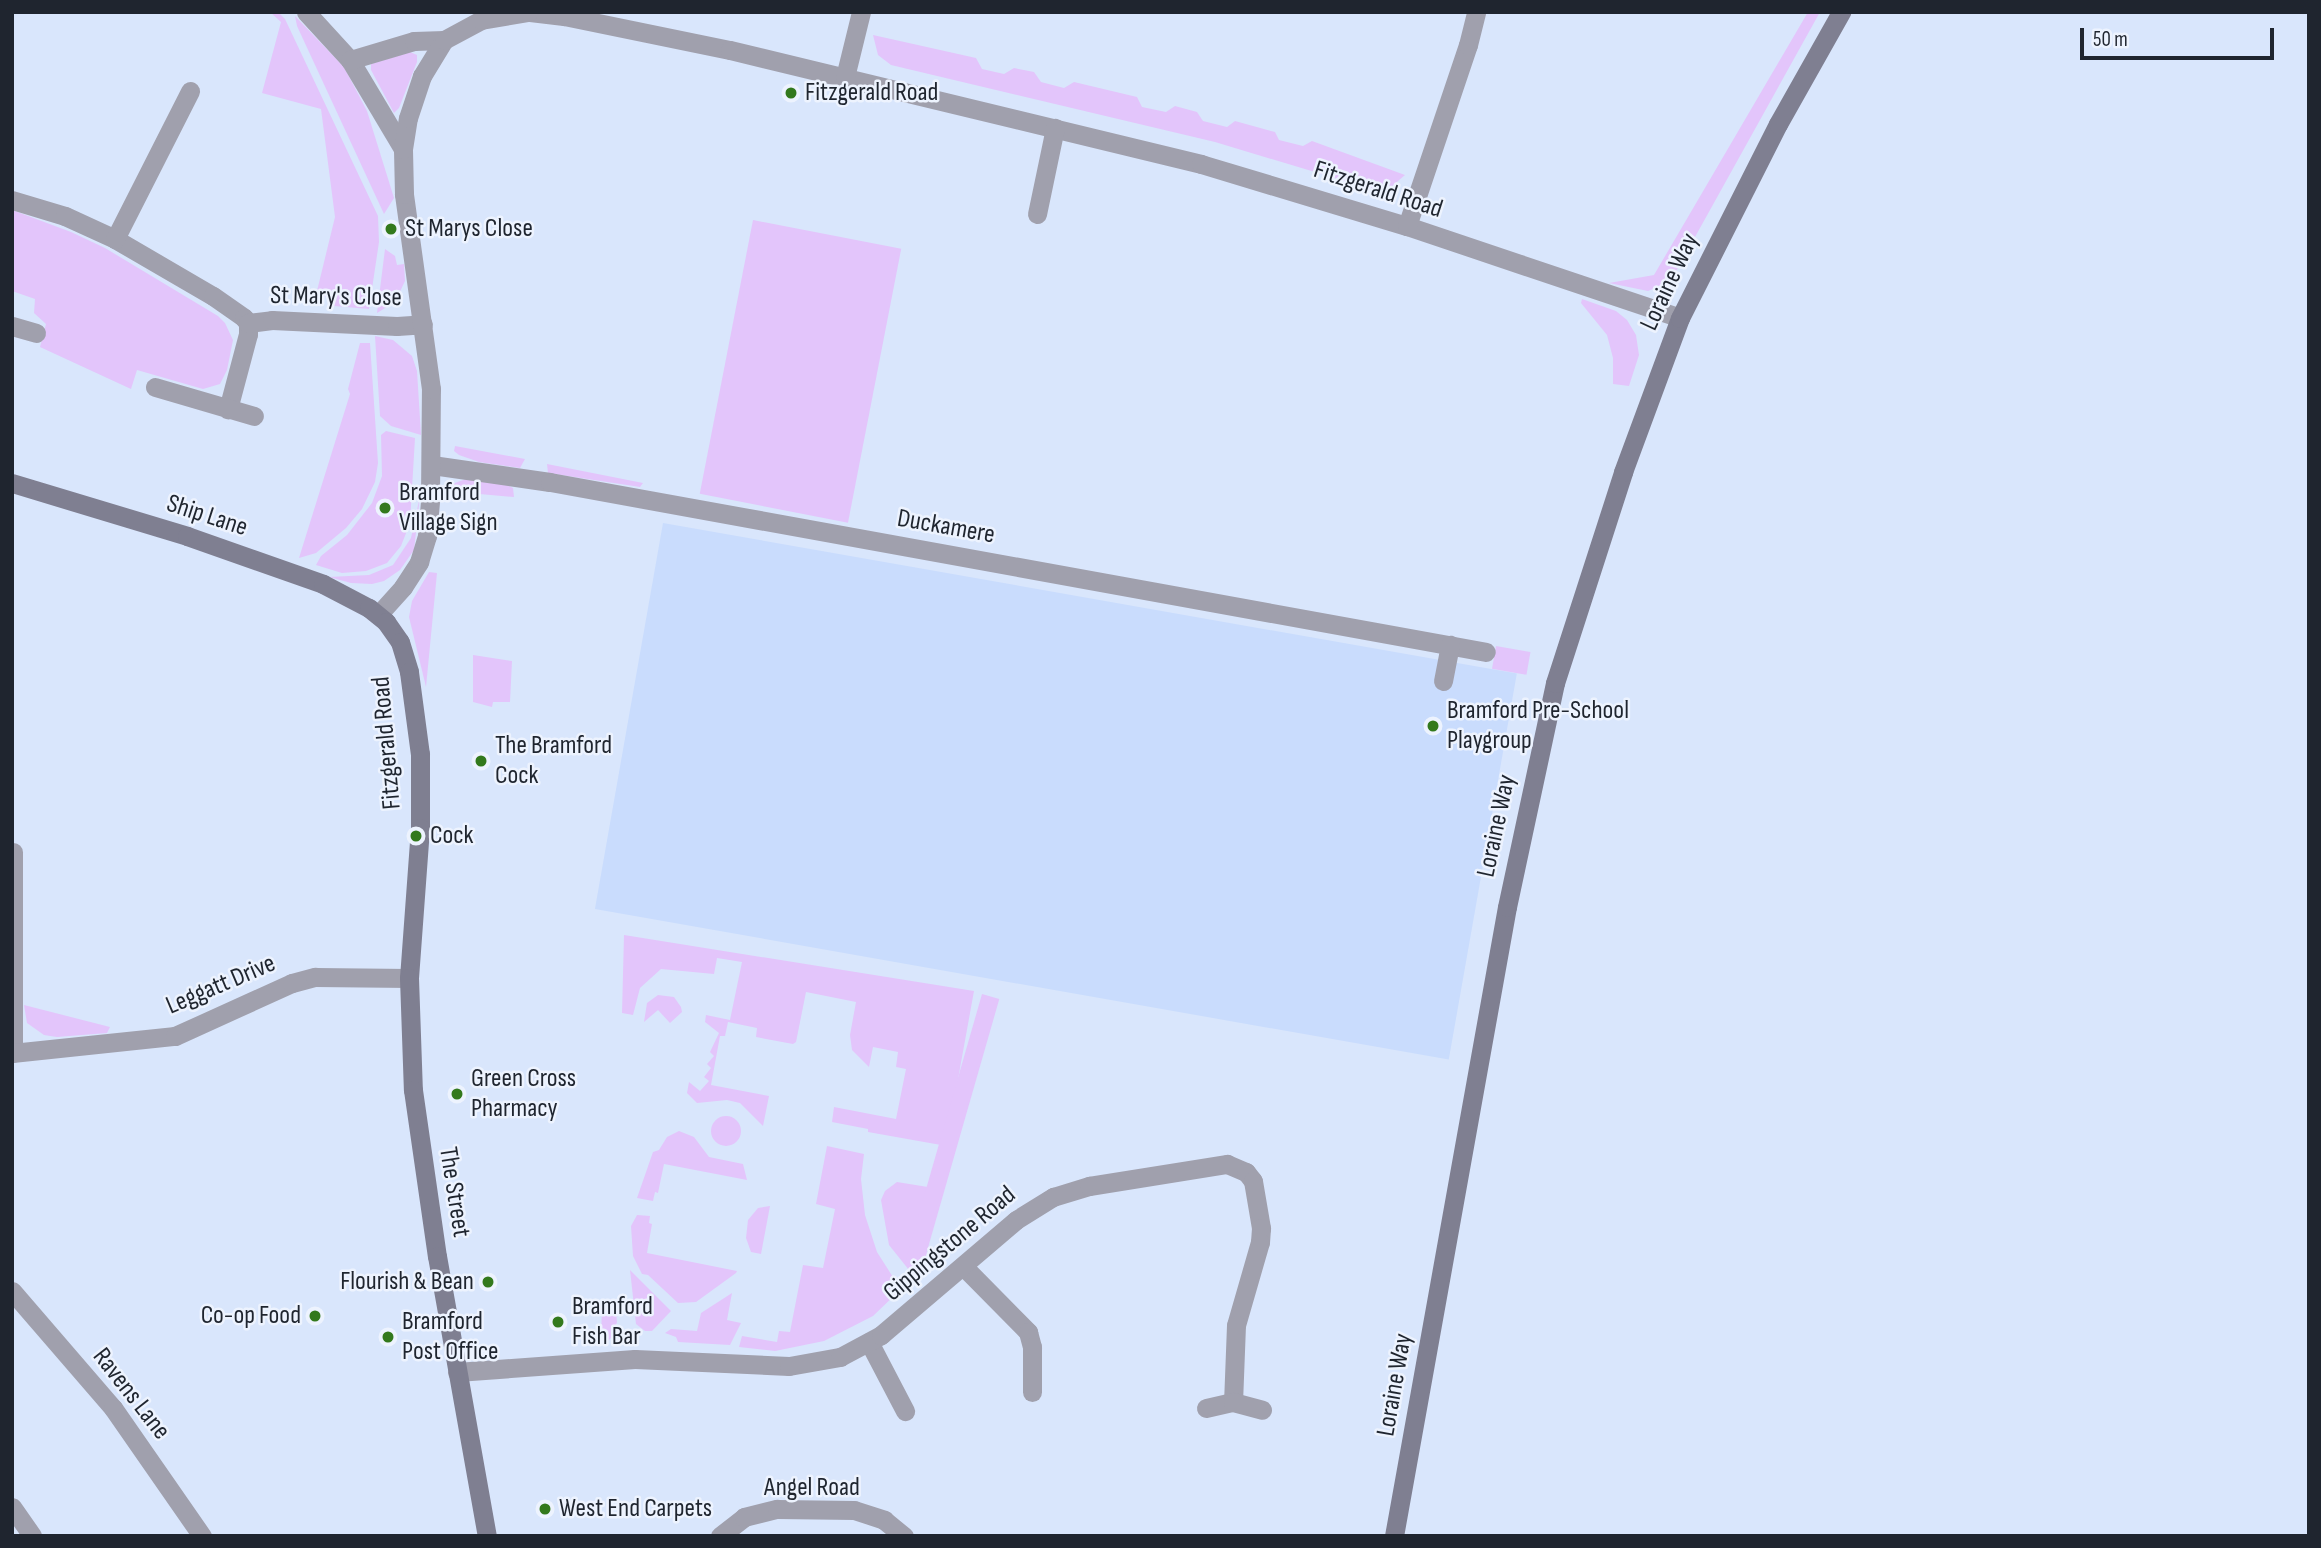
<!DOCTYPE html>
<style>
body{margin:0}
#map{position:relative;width:2321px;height:1548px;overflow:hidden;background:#d9e6fc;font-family:"Sofia Sans Condensed",sans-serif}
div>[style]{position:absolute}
.built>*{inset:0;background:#c9dcfd;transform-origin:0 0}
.green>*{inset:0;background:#e3c5fb;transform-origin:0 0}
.round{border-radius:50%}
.minor>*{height:19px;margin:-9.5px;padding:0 9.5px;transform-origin:9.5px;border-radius:9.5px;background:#a0a0ad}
.tertiary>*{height:19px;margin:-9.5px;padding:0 9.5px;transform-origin:9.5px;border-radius:9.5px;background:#a0a0ad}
.secondary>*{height:19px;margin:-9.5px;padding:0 9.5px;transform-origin:9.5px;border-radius:9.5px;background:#7f7f91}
.dots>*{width:19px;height:19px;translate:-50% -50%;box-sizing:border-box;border:4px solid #edf3fe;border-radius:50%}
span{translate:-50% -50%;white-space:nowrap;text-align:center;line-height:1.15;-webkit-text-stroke:5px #edf3fe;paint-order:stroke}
.poi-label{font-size:26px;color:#1f252f}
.left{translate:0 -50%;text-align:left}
.right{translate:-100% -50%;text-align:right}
.street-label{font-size:26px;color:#1f252f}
.frame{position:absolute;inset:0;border:14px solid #1f252f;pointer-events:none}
.scale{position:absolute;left:2080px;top:28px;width:194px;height:32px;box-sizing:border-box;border:4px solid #1f252f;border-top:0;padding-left:9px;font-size:21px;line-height:24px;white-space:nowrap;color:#1f252f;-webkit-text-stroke:5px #edf3fe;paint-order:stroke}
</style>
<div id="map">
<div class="built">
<div style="left:663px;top:523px;width:867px;height:392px;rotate:10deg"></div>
</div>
<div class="green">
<div style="clip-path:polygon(270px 12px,278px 12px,285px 19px,378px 216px,379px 242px,369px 309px,334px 306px,329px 297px,316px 295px,335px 217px,321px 109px,262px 93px,281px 22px)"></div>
<div style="clip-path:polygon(1808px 12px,1820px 12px,1670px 282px,1648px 291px,1609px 283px,1654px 275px)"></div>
<div style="clip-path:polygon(295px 16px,344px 67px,367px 111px,394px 198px,384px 214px,297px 26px)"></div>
<div style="clip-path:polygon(873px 35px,976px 58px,982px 69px,1004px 74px,1014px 68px,1034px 72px,1041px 82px,1064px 88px,1074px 82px,1137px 97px,1142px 107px,1166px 112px,1175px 106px,1197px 112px,1203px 121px,1227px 127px,1235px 121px,1275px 132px,1279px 140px,1303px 146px,1312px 141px,1405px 175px,1391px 187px,1368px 188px,1215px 142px,891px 65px,878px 55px)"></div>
<div style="clip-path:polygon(410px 52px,417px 55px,417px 62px,399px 108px,394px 113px,371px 70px,371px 64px)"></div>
<div style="clip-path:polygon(12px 210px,71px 232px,105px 248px,218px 316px,225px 323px,233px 340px,227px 370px,220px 384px,203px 389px,137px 370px,131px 389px,40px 347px,46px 324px,34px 313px,35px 299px,12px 291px)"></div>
<div style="left:753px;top:220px;width:151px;height:279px;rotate:11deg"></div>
<div style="clip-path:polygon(385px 249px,395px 256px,397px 265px,404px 264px,405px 281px,395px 302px,377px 313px)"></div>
<div style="clip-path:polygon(1582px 299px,1616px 311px,1627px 320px,1636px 335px,1639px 355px,1629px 386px,1613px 384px,1613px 358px,1607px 335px,1581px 303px)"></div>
<div style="clip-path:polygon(375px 336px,393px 340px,412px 356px,417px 371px,421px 435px,391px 426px,380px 416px)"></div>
<div style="clip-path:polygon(360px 343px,370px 343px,378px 463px,375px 482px,362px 509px,346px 528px,316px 553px,299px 558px,350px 394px,348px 389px)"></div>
<div style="clip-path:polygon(386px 431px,415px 438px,410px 523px,401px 546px,387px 563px,366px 571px,342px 573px,316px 565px,321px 556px,347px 535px,372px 503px,382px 476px,381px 435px)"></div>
<div style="clip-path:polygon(455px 446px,525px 459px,520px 468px,479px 462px,459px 455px,454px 451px)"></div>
<div style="clip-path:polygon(547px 464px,643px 483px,640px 487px,548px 473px)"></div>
<div style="clip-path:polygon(466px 479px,507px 485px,513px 488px,514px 497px,446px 491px,452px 484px)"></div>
<div style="clip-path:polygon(420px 496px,414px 550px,400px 570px,384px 581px,372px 584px,351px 583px,329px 577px,369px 575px,393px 565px,411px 538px)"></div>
<div style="clip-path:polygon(429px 572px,437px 573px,426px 687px,409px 617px,412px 601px)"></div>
<div style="left:1496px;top:646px;width:35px;height:23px;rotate:10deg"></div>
<div style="clip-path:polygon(473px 655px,512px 661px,510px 702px,493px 702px,492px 707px,473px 702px)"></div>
<div style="clip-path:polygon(624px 935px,974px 991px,923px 1272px,909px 1270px,889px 1245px,881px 1200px,885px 1191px,897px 1182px,934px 1188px,941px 1145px,868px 1132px,868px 1129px,832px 1122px,834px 1107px,896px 1119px,906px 1069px,896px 1067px,898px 1052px,873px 1047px,869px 1067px,852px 1050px,850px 1035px,856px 1002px,806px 992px,796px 1042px,793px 1044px,756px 1037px,757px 1028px,728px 1022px,725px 1036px,720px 1036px,711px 1085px,769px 1096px,763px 1126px,740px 1103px,727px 1100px,697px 1103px,687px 1093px,689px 1082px,700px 1091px,709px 1081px,704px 1077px,711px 1068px,707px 1064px,714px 1056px,710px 1052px,719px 1033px,705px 1022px,706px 1015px,730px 1020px,742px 962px,717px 958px,714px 974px,661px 969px,640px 988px,633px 1015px,622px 1013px)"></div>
<div style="left:982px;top:994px;width:18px;height:278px;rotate:16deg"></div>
<div style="clip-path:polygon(658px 995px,674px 997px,681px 1007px,682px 1012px,670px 1023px,658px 1010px,644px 1022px,647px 1003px)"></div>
<div style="clip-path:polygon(24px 1005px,110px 1027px,107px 1033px,57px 1037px,44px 1035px,27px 1023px)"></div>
<div class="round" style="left:711px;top:1116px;width:30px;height:30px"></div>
<div style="clip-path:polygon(679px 1131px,694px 1137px,709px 1157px,743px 1164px,747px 1180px,664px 1164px,658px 1193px,655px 1192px,653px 1201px,637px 1198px,653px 1152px,659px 1150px,667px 1137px)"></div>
<div style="clip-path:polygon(827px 1146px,864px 1154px,861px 1179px,865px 1215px,877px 1252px,898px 1285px,897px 1293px,873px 1316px,824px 1341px,775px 1351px,739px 1347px,742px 1336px,777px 1342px,779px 1331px,790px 1332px,803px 1265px,823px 1268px,835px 1209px,816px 1204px)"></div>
<div style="clip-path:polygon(770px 1206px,761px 1254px,751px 1252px,746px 1238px,748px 1220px,758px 1208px)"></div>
<div style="clip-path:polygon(637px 1215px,650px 1216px,649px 1223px,652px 1224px,647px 1253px,737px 1271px,736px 1273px,696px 1302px,678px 1303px,648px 1275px,642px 1274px,633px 1256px,631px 1226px)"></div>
<div style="clip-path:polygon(630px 1270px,671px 1311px,652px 1331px,645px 1331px,636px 1324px)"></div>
<div style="clip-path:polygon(732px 1293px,727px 1320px,741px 1323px,730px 1345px,678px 1342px,676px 1337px,665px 1333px,671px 1329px,697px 1331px,701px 1313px)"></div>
<div style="clip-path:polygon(610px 1299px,615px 1301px,617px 1322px,612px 1337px,605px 1344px,601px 1340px,602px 1305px)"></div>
</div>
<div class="minor">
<div style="left:306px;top:12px;width:65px;rotate:47.5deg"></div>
<div style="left:350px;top:60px;width:104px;rotate:59.2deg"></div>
<div style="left:530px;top:12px;width:34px;rotate:7deg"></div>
<div style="left:564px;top:16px;width:169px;rotate:11.6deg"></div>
<div style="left:730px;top:50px;width:485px;rotate:13.6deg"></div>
<div style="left:1201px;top:164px;width:215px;rotate:16.8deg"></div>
<div style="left:1407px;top:226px;width:288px;rotate:18.6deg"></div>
<div style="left:350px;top:60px;width:67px;rotate:-16.5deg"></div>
<div style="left:414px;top:41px;width:30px;rotate:-2deg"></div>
<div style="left:845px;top:77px;width:67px;rotate:-76.2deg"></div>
<div style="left:12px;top:200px;width:55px;rotate:16.8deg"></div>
<div style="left:65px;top:216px;width:55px;rotate:24.7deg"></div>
<div style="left:115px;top:239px;width:113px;rotate:30.2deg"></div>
<div style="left:213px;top:296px;width:38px;rotate:35deg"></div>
<div style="left:244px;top:318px;width:6px;rotate:51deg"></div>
<div style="left:248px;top:323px;width:11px;rotate:90deg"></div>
<div style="left:248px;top:334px;width:78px;rotate:104.9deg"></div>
<div style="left:1037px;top:214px;width:88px;rotate:-78.2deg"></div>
<div style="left:1407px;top:226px;width:191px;rotate:-71.4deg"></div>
<div style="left:1468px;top:45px;width:34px;rotate:-76deg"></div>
<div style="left:115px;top:239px;width:166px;rotate:-63.1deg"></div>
<div style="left:248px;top:323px;width:24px;rotate:-7deg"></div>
<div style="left:272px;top:320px;width:125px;rotate:2.7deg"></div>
<div style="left:397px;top:326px;width:26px;rotate:-4deg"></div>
<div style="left:12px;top:326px;width:25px;rotate:16deg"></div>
<div style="left:155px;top:387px;width:103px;rotate:16.3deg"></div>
<div style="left:432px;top:465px;width:119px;rotate:8.2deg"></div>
<div style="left:550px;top:482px;width:951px;rotate:10.29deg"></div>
<div style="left:378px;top:615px;width:38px;rotate:-48deg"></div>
<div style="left:403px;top:587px;width:30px;rotate:-57deg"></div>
<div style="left:419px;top:562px;width:27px;rotate:-73deg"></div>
<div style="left:427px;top:536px;width:38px;rotate:-85deg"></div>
<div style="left:430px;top:498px;width:109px;rotate:-89.5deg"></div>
<div style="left:431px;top:389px;width:197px;rotate:-97.9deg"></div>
<div style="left:404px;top:194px;width:45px;rotate:-91.3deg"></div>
<div style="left:403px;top:149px;width:31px;rotate:-81deg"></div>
<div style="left:408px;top:118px;width:44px;rotate:-71.6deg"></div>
<div style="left:422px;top:76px;width:42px;rotate:-58.6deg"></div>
<div style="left:444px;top:40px;width:42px;rotate:-28.4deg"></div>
<div style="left:481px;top:20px;width:48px;rotate:-9.7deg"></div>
<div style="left:1443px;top:681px;width:37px;rotate:-79deg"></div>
<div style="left:13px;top:1053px;width:201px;rotate:-90deg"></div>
<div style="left:963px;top:1266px;width:93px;rotate:45.4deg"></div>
<div style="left:1028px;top:1332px;width:16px;rotate:75deg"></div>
<div style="left:1032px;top:1347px;width:45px;rotate:90deg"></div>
<div style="left:12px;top:1291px;width:155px;rotate:49.2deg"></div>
<div style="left:113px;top:1408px;width:156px;rotate:55.2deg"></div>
<div style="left:869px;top:1342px;width:78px;rotate:62.4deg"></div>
<div style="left:457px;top:1372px;width:178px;rotate:-4.2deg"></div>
<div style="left:635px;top:1359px;width:154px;rotate:2.6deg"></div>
<div style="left:789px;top:1366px;width:52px;rotate:-10deg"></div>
<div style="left:840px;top:1357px;width:47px;rotate:-28.2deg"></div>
<div style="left:881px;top:1335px;width:177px;rotate:-40.4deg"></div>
<div style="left:1016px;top:1220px;width:44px;rotate:-31.9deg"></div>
<div style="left:1053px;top:1197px;width:38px;rotate:-17deg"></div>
<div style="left:1089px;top:1186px;width:140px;rotate:-9.1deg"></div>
<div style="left:1227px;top:1164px;width:21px;rotate:23deg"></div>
<div style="left:1246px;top:1172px;width:11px;rotate:52deg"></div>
<div style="left:1253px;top:1181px;width:48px;rotate:80.3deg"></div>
<div style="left:1261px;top:1228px;width:14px;rotate:94deg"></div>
<div style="left:1260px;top:1242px;width:86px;rotate:106.1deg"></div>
<div style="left:1236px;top:1325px;width:77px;rotate:92.2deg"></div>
<div style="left:1206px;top:1408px;width:28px;rotate:-13deg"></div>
<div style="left:1233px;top:1402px;width:30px;rotate:15deg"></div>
<div style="left:720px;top:1536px;width:31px;rotate:-38deg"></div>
<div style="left:744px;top:1517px;width:34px;rotate:-14deg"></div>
<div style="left:777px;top:1509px;width:77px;rotate:0.7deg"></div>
<div style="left:854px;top:1510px;width:32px;rotate:18deg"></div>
<div style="left:884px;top:1520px;width:26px;rotate:39deg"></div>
</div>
<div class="tertiary">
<div style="left:12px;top:1053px;width:164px;rotate:-6deg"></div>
<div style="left:175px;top:1036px;width:128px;rotate:-24.4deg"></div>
<div style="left:292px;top:983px;width:24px;rotate:-15deg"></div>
<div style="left:315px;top:977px;width:94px;rotate:0.6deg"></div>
<div style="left:12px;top:1507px;width:35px;rotate:55deg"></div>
</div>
<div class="secondary">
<div style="left:12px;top:483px;width:183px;rotate:16.8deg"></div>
<div style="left:187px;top:536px;width:144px;rotate:19.4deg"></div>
<div style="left:323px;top:584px;width:52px;rotate:27.6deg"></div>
<div style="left:369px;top:608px;width:22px;rotate:39deg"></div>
<div style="left:386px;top:622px;width:24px;rotate:55deg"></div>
<div style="left:400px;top:642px;width:31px;rotate:73deg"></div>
<div style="left:409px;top:672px;width:83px;rotate:82.4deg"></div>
<div style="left:420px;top:754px;width:74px;rotate:90deg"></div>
<div style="left:420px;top:828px;width:150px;rotate:94.2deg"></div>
<div style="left:409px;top:978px;width:112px;rotate:88deg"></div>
<div style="left:413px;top:1090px;width:168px;rotate:81.8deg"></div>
<div style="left:437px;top:1256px;width:284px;rotate:79.9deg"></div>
<div style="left:1394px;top:1536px;width:639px;rotate:-79.82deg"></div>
<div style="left:1507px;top:907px;width:229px;rotate:-77.9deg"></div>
<div style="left:1555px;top:683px;width:222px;rotate:-72.1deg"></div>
<div style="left:1623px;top:472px;width:164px;rotate:-69.7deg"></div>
<div style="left:1680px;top:318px;width:217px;rotate:-63.2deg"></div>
<div style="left:1778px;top:124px;width:129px;rotate:-60.6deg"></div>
</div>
<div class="dots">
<div style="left:791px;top:93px;background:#33791c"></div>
<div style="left:391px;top:229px;background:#33791c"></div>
<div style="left:385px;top:508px;background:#33791c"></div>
<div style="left:1433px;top:726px;background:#33791c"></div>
<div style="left:481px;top:761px;background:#33791c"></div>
<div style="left:416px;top:836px;background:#33791c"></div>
<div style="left:457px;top:1094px;background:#33791c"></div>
<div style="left:488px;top:1282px;background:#33791c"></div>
<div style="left:315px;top:1316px;background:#33791c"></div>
<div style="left:558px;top:1322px;background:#33791c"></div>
<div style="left:388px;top:1337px;background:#33791c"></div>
<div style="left:545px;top:1509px;background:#33791c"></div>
</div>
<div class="poi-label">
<span class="left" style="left:805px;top:93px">Fitzgerald Road</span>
<span class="left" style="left:405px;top:229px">St Marys Close</span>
<span class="left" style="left:399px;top:508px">Bramford<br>Village Sign</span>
<span class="left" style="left:1447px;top:726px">Bramford Pre-School<br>Playgroup</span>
<span class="left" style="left:495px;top:761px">The Bramford<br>Cock</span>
<span class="left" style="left:430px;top:836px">Cock</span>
<span class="left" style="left:471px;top:1094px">Green Cross<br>Pharmacy</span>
<span class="right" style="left:474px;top:1282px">Flourish &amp; Bean</span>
<span class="left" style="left:572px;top:1322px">Bramford<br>Fish Bar</span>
<span class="right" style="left:301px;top:1316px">Co-op Food</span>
<span class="left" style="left:402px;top:1337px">Bramford<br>Post Office</span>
<span class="left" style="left:559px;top:1509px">West End Carpets</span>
</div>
<div class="street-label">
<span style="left:1378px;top:190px;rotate:18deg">Fitzgerald Road</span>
<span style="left:1670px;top:282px;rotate:-65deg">Loraine Way</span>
<span style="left:336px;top:297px;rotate:1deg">St Mary's Close</span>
<span style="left:207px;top:516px;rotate:18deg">Ship Lane</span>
<span style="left:946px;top:527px;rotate:10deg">Duckamere</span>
<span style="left:387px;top:743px;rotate:-95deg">Fitzgerald Road</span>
<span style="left:1497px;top:826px;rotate:-78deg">Loraine Way</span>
<span style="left:221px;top:985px;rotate:-23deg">Leggatt Drive</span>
<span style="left:454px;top:1192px;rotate:81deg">The Street</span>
<span style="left:950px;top:1244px;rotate:-40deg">Gippingstone Road</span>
<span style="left:1395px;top:1385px;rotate:-80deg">Loraine Way</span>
<span style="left:131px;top:1394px;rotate:52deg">Ravens Lane</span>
<span style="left:812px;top:1488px">Angel Road</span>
</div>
<div class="frame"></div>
<div class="scale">50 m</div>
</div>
